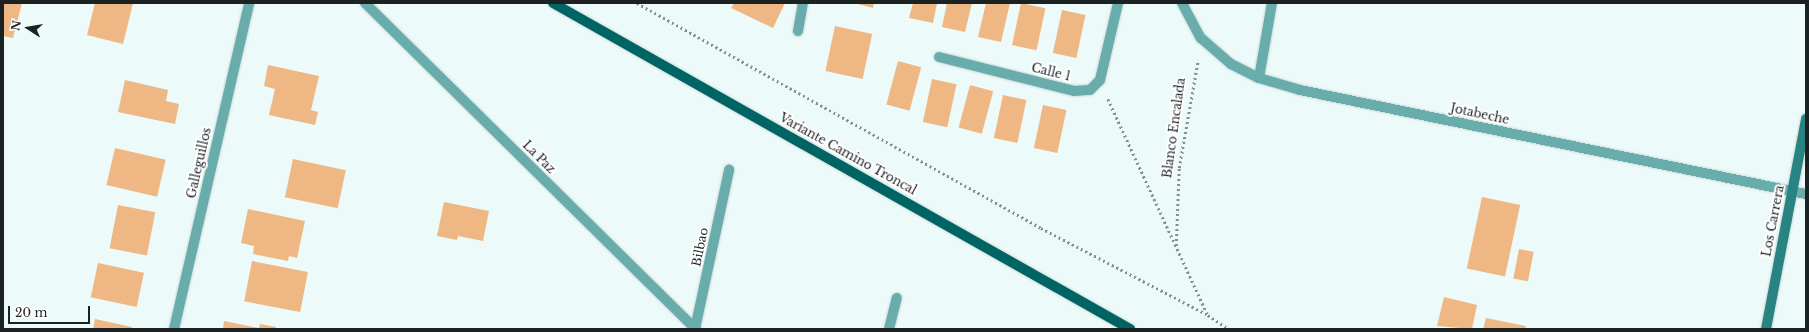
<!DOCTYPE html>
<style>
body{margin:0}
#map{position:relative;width:1809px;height:332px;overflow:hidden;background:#ecfbfa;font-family:"Libre Baskerville",serif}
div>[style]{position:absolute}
.building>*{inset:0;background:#eeb783;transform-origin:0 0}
.path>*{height:2.5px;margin-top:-1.25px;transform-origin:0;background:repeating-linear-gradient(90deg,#858f8e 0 2px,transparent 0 5px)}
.roads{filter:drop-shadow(0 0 1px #cbd8d7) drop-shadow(0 0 1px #cbd8d7)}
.street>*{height:10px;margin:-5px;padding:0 5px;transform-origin:5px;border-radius:5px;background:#69acac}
.secondary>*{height:10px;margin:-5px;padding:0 5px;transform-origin:5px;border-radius:5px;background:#288383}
.primary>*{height:10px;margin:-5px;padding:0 5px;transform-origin:5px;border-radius:5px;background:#006464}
span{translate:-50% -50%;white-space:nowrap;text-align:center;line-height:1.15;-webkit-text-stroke:4px #fff;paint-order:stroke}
.street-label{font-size:12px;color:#1c2121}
.frame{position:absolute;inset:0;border:4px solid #1c2121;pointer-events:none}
.north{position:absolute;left:8px;top:8px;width:40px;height:40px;-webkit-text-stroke:3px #fff;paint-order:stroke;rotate:282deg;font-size:11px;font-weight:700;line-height:16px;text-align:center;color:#1c2121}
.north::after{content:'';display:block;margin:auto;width:14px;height:18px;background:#1c2121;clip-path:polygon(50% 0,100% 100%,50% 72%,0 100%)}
.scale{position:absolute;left:8px;top:306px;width:82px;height:18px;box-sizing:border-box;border:2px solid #1c2121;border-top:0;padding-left:5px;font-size:12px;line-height:14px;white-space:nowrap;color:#1c2121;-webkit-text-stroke:3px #fff;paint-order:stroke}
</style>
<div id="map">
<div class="building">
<div style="clip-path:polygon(3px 3px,22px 3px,13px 38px,3px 36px)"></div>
<div style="clip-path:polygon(95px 3px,133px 3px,123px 44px,87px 35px)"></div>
<div style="clip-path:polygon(734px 3px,785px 3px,773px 28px,731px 8px)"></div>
<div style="clip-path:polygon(854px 3px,874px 3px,873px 8px)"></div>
<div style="clip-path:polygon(913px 3px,937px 3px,933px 23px,909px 18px)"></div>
<div style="clip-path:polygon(947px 3px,972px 3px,965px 32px,942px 27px)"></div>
<div style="clip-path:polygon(986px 3px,1010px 3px,1001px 42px,978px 37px)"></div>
<div style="left:1021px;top:3px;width:25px;height:43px;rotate:12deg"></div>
<div style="left:1062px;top:10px;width:24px;height:44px;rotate:12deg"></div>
<div style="left:835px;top:26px;width:38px;height:46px;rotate:12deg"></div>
<div style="left:898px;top:61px;width:24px;height:45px;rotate:15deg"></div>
<div style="clip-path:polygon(268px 65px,319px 76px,311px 110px,318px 112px,315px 125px,269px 115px,275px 89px,264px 86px)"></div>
<div style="left:932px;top:79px;width:25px;height:44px;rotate:12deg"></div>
<div style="clip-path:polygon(125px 80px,168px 90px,166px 101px,179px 104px,175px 124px,118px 112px)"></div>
<div style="left:970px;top:85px;width:24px;height:44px;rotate:15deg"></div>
<div style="left:1003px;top:95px;width:24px;height:44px;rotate:12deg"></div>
<div style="left:1043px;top:105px;width:24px;height:44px;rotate:12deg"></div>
<div style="left:115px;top:148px;width:52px;height:38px;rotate:13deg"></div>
<div style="left:293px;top:159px;width:54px;height:39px;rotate:12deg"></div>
<div style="left:1482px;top:197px;width:39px;height:73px;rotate:12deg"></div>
<div style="clip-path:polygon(444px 202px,489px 211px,483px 241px,458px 236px,457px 240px,437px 236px)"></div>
<div style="left:118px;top:205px;width:38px;height:44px;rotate:11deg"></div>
<div style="clip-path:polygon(248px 209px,305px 221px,297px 258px,289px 256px,288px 261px,253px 254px,254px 246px,241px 243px)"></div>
<div style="left:1519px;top:249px;width:15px;height:30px;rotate:11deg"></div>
<div style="left:252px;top:261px;width:57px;height:41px;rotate:11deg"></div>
<div style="left:98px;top:263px;width:47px;height:35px;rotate:12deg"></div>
<div style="clip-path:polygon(1444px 297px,1477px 305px,1472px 329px,1437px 326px)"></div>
<div style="clip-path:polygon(1486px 318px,1526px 326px,1525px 329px,1483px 329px)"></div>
<div style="clip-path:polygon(95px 319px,132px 327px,132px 329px,93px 329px)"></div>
<div style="clip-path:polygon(224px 321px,259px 328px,260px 324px,276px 327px,276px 329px,223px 329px)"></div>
</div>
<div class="path">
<div style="left:637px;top:3px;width:462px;rotate:29.1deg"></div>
<div style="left:1041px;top:228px;width:188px;rotate:27.5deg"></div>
<div style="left:1108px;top:99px;width:238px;rotate:65.2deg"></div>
<div style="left:1208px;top:315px;width:25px;rotate:34deg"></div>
<div style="left:1176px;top:246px;width:78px;rotate:-87.8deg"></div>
<div style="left:1179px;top:168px;width:110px;rotate:-80deg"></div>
</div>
<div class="roads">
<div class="street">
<div style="left:365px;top:3px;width:465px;rotate:44.6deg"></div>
<div style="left:1182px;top:3px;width:40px;rotate:62deg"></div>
<div style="left:1201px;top:38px;width:40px;rotate:41deg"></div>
<div style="left:1231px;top:64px;width:31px;rotate:27deg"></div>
<div style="left:1259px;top:78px;width:43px;rotate:16.3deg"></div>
<div style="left:1300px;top:90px;width:517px;rotate:11.61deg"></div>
<div style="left:798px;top:31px;width:28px;rotate:-80deg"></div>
<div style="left:939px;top:57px;width:139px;rotate:14.1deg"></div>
<div style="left:1074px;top:91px;width:16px;rotate:-4deg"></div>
<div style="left:1090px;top:90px;width:14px;rotate:-45deg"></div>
<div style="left:1100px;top:80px;width:79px;rotate:-76.8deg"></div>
<div style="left:1259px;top:78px;width:76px;rotate:-80.2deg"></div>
<div style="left:174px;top:329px;width:335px;rotate:-77deg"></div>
<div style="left:695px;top:329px;width:163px;rotate:-77.9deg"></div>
<div style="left:889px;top:329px;width:32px;rotate:-76deg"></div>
</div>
<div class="secondary">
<div style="left:1766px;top:329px;width:214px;rotate:-79.2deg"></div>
</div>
<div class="primary">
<div style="left:553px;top:3px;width:663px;rotate:29.47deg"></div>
</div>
</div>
<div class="street-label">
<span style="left:1051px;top:72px;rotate:14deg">Calle 1</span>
<span style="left:1480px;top:114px;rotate:12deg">Jotabeche</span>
<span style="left:1174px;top:128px;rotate:-82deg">Blanco Encalada</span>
<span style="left:848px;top:154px;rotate:29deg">Variante Camino Troncal</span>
<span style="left:539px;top:157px;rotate:45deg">La Paz</span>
<span style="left:199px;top:163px;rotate:-77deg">Galleguillos</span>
<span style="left:1773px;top:221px;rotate:-79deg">Los Carrera</span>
<span style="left:700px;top:247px;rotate:-78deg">Bilbao</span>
</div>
<div class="frame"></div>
<div class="north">N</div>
<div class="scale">20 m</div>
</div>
